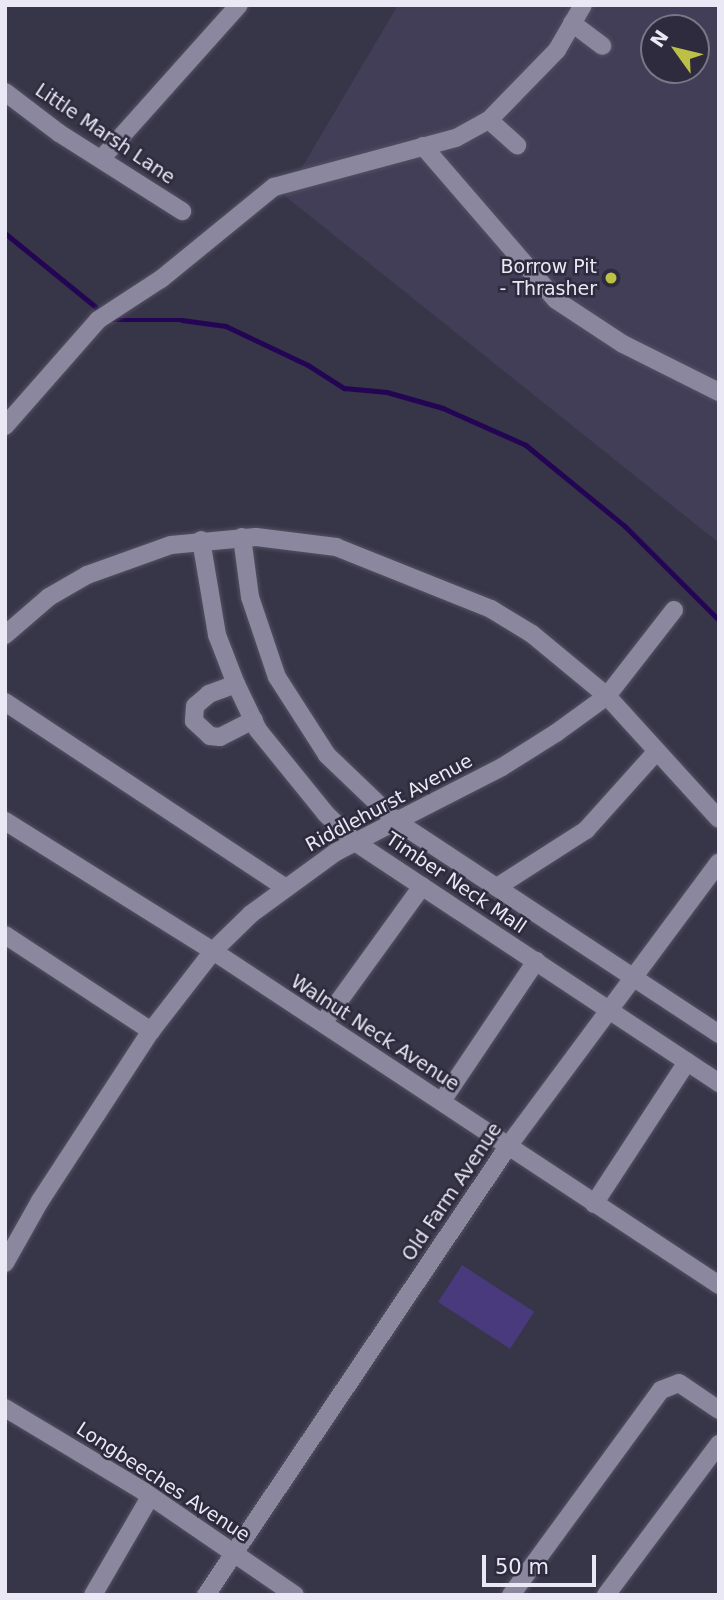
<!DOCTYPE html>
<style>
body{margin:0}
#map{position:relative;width:724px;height:1600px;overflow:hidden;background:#373548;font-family:"DejaVu Sans",sans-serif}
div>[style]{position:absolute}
.built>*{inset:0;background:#423e58}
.green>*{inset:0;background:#493a7e;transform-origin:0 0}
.stream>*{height:4.5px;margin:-2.25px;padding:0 2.25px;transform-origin:2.25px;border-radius:2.25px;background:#240554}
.roads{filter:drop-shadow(0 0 2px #545161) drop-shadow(0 0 2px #545161)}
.minor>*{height:18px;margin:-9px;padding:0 9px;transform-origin:9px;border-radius:9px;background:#8a879e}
.dots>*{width:19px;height:19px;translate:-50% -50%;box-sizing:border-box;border:4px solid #2d2b3d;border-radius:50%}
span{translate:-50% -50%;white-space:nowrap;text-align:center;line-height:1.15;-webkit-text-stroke:5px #2d2b3d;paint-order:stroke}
.street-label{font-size:19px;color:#e9e8f4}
.poi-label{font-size:19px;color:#e9e8f4}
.right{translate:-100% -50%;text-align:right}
.frame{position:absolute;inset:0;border:7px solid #e9e8f4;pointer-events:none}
.north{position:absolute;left:640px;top:14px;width:70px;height:70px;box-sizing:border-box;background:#2d2b3d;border:2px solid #787786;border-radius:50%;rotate:304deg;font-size:19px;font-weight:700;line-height:28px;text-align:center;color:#e9e8f4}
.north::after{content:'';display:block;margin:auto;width:24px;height:32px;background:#bcc044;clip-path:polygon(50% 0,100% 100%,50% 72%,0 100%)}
.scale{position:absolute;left:482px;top:1555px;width:114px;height:32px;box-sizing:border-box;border:4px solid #e9e8f4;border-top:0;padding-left:9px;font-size:21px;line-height:24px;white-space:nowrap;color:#e9e8f4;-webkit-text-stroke:5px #2d2b3d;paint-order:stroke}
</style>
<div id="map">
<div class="built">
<div style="clip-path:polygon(evenodd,398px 5px,719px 5px,719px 543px,285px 196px,398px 5px,654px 28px,696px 28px,696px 70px,654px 70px,654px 28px)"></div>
</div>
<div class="green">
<div style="left:462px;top:1265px;width:86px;height:44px;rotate:33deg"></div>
</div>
<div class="stream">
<div style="left:5px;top:233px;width:117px;rotate:39.1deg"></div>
<div style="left:112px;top:320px;width:70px"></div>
<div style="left:182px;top:320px;width:44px;rotate:7.8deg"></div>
<div style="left:226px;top:326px;width:91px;rotate:25.4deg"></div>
<div style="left:308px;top:365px;width:43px;rotate:32.6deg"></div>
<div style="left:344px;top:388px;width:43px;rotate:5.3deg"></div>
<div style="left:387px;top:392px;width:58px;rotate:15.9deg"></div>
<div style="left:443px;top:408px;width:91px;rotate:24deg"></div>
<div style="left:526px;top:445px;width:128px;rotate:39.3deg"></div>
<div style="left:625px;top:526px;width:133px;rotate:45deg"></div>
</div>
<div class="roads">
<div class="minor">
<div style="left:572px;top:23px;width:38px;rotate:37deg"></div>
<div style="left:5px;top:92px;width:68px;rotate:37.2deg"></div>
<div style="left:59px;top:133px;width:146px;rotate:32.4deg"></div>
<div style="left:489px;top:120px;width:38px;rotate:42deg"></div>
<div style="left:423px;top:146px;width:203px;rotate:49.2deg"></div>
<div style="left:556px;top:300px;width:80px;rotate:33.3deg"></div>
<div style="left:623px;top:344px;width:107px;rotate:26.6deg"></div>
<div style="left:102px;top:158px;width:205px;rotate:-48.2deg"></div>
<div style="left:5px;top:426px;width:141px;rotate:-48.7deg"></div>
<div style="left:98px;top:320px;width:75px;rotate:-33.1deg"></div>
<div style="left:161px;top:279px;width:146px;rotate:-39.2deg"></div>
<div style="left:274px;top:187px;width:188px;rotate:-15.1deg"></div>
<div style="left:456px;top:138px;width:38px;rotate:-29deg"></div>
<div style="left:489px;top:120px;width:98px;rotate:-45.8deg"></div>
<div style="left:557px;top:50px;width:52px;rotate:-60deg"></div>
<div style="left:242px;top:537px;width:61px;rotate:82.4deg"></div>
<div style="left:250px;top:597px;width:84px;rotate:71.4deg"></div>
<div style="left:277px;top:677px;width:93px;rotate:57.3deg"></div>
<div style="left:327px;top:755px;width:95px;rotate:43.7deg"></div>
<div style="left:396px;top:821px;width:387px;rotate:33.4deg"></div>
<div style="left:201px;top:540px;width:96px;rotate:80.4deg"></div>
<div style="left:217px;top:635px;width:53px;rotate:68.8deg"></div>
<div style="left:236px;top:684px;width:51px;rotate:64.4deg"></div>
<div style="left:258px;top:730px;width:108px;rotate:51deg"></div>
<div style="left:326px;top:814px;width:40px;rotate:44deg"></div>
<div style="left:355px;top:842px;width:437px;rotate:33.5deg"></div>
<div style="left:5px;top:635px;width:58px;rotate:-40.8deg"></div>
<div style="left:49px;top:597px;width:44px;rotate:-30.1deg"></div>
<div style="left:87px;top:575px;width:89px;rotate:-19.7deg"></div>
<div style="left:171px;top:545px;width:85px;rotate:-5.4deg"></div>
<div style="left:256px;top:537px;width:81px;rotate:7.1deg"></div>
<div style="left:336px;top:547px;width:167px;rotate:21.8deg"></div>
<div style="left:491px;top:609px;width:48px;rotate:31.4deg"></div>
<div style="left:532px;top:634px;width:97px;rotate:39.6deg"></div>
<div style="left:607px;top:696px;width:166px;rotate:47.7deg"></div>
<div style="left:236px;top:684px;width:29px;rotate:160deg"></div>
<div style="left:209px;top:694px;width:18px;rotate:139deg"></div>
<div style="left:195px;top:706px;width:15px;rotate:94deg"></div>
<div style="left:194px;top:721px;width:22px;rotate:43deg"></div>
<div style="left:210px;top:736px;width:10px;rotate:6deg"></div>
<div style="left:220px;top:737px;width:38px;rotate:-27deg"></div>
<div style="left:5px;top:702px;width:335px;rotate:33.5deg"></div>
<div style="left:5px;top:821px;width:245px;rotate:32deg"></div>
<div style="left:213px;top:951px;width:606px;rotate:33.43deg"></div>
<div style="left:497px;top:887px;width:106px;rotate:-32.6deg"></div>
<div style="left:586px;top:830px;width:106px;rotate:-48.1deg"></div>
<div style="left:5px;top:935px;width:175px;rotate:33.3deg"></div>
<div style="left:323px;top:1023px;width:169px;rotate:-54.1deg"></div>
<div style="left:442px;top:1101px;width:169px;rotate:-56.1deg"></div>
<div style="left:594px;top:1204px;width:170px;rotate:-56.8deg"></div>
<div style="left:5px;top:1263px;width:71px;rotate:-60.6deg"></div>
<div style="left:40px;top:1201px;width:203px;rotate:-56.9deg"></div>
<div style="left:151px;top:1031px;width:101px;rotate:-52.2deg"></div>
<div style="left:213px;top:951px;width:53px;rotate:-44.2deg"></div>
<div style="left:251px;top:914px;width:105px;rotate:-36.1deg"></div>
<div style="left:336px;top:852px;width:186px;rotate:-27.1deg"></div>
<div style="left:502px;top:767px;width:64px;rotate:-32.2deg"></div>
<div style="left:556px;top:733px;width:63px;rotate:-36deg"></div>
<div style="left:607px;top:696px;width:109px;rotate:-52.1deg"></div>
<div style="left:5px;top:1408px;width:161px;rotate:31deg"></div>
<div style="left:143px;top:1491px;width:184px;rotate:34.4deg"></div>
<div style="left:93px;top:1595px;width:113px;rotate:-59.8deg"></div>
<div style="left:206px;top:1595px;width:543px;rotate:-56.05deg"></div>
<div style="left:509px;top:1145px;width:352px;rotate:-53.4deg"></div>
<div style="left:511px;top:1595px;width:254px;rotate:-53.8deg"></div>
<div style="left:661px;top:1390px;width:19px;rotate:-21deg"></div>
<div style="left:679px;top:1383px;width:48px;rotate:34deg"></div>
<div style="left:606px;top:1595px;width:189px;rotate:-53.2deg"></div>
</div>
</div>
<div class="dots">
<div style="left:611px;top:278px;background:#bcc044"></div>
</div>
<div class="street-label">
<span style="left:105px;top:134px;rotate:34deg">Little Marsh Lane</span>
<span style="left:389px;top:803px;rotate:-28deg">Riddlehurst Avenue</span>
<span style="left:456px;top:883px;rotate:34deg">Timber Neck Mall</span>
<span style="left:375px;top:1033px;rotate:33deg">Walnut Neck Avenue</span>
<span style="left:452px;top:1192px;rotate:-56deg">Old Farm Avenue</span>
<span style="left:163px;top:1482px;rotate:33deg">Longbeeches Avenue</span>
</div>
<div class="poi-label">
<span class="right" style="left:597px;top:278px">Borrow Pit<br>- Thrasher</span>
</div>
<div class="frame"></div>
<div class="north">N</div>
<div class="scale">50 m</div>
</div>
